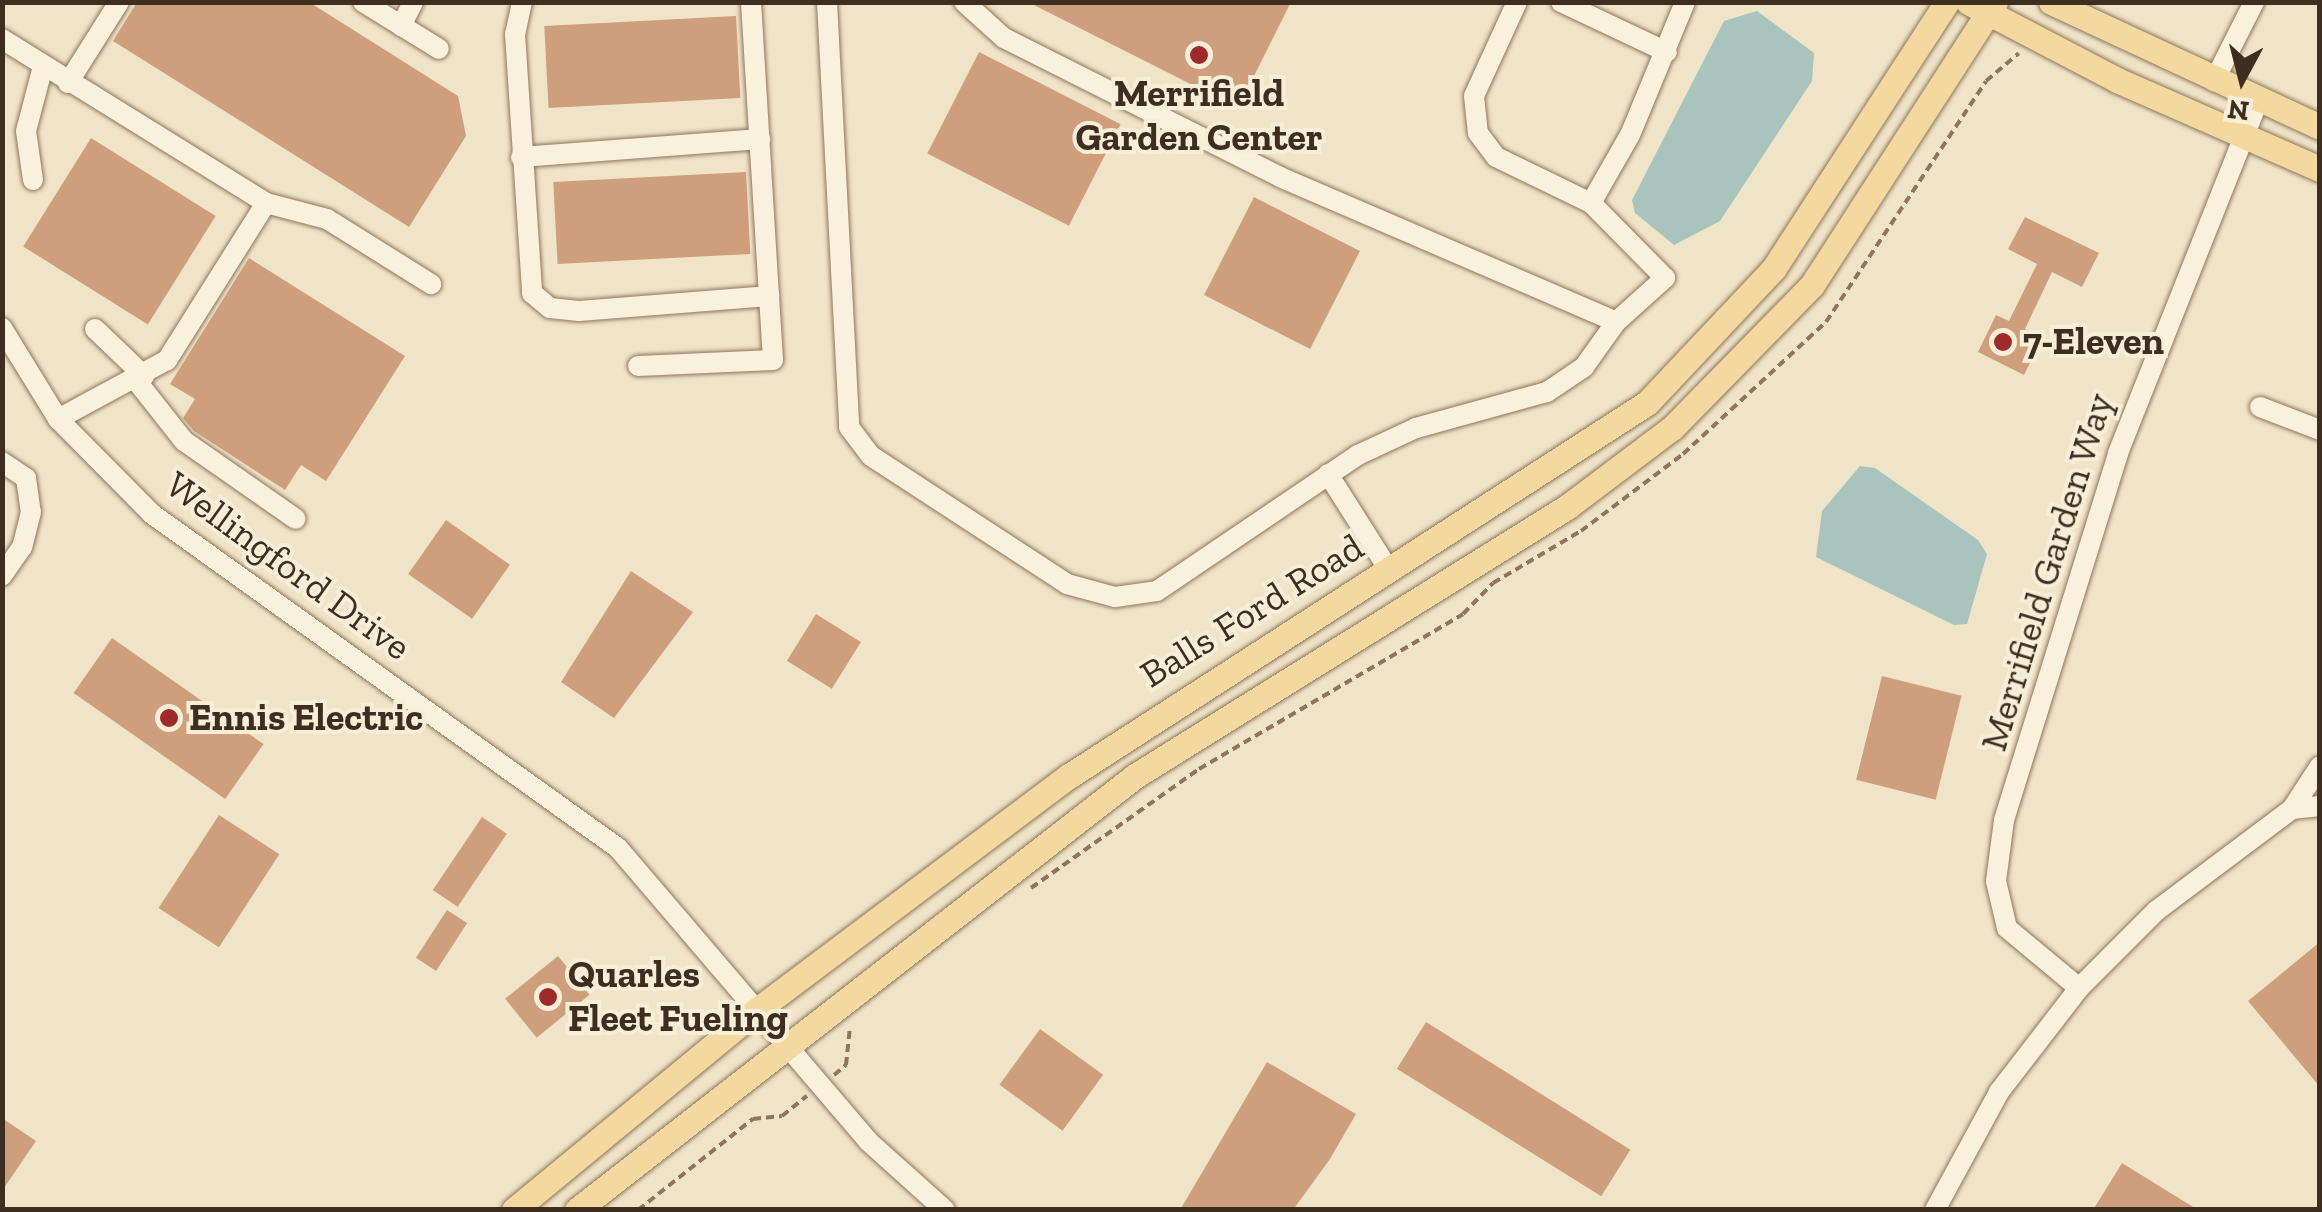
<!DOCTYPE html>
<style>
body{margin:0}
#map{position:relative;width:2322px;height:1212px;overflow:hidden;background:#f0e4c8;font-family:"Zilla Slab",serif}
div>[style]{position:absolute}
.water>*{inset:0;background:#a9c4bc}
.building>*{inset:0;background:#cf9f7d;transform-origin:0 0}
.path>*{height:4px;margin-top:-2px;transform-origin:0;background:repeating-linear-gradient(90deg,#8d765c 0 8px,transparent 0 13px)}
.roads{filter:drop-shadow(0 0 2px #8d765c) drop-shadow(0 0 2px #8d765c)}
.minor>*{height:20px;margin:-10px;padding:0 10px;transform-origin:10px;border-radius:10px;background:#faf1dc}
.major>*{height:25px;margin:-12.5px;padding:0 12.5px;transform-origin:12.5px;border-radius:12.5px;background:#f3d9a0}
.dots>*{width:28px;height:28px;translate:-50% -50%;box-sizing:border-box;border:5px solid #f7eed8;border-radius:50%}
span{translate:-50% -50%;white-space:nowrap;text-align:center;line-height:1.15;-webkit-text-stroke:8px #f7eed8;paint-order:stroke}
.poi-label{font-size:38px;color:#3d2e20;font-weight:700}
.left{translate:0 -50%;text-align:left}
.street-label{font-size:38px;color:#3d2e20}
.frame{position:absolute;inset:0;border:5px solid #3d2e20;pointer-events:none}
.north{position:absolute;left:2192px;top:30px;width:100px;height:100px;-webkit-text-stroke:8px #f7eed8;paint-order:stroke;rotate:187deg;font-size:28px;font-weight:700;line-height:40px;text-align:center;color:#3d2e20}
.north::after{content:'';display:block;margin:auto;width:35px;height:45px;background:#3d2e20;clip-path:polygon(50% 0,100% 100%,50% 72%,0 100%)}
</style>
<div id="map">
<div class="water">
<div style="clip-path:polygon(1757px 11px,1814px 53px,1812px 81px,1720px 221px,1674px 245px,1635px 213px,1632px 200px,1724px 21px)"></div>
<div style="clip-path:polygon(1860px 466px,1875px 468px,1978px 540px,1987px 554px,1967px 624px,1954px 625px,1816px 557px,1822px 511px)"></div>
</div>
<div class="building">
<div style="clip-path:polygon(137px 2px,309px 2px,458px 96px,466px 136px,409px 227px,113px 41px)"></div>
<div style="clip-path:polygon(1028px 2px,1291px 2px,1238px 108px)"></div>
<div style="left:736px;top:16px;width:82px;height:192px;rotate:87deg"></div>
<div style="left:979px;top:52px;width:159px;height:114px;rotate:27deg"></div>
<div style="left:91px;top:138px;width:147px;height:128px;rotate:32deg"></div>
<div style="left:746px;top:172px;width:82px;height:193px;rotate:87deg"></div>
<div style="left:1254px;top:197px;width:119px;height:110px;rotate:27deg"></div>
<div style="clip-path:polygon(2025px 217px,2099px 253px,2082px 287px,2052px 272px,2025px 329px,2042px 338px,2024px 375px,1978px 352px,1996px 315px,2009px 321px,2037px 264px,2008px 249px)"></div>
<div style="clip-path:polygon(249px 258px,405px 356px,326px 481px,301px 465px,285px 490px,194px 431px,183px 418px,195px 399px,170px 384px)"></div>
<div style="left:446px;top:520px;width:78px;height:66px;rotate:35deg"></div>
<div style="clip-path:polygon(631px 571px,693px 612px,614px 718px,561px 682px)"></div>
<div style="left:816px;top:614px;width:53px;height:55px;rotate:32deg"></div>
<div style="left:112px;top:638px;width:185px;height:67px;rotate:35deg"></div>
<div style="left:1882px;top:676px;width:82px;height:107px;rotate:14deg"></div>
<div style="left:219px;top:815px;width:72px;height:111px;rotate:33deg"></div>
<div style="left:482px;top:817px;width:30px;height:88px;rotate:34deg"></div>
<div style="left:447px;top:910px;width:24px;height:57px;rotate:33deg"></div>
<div style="clip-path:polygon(2320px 942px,2320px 1087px,2248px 1001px)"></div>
<div style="left:558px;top:956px;width:50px;height:68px;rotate:51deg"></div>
<div style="left:1426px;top:1022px;width:241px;height:55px;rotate:32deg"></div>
<div style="left:1040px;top:1029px;width:78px;height:69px;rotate:36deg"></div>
<div style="clip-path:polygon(1267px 1062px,1356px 1114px,1330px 1159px,1293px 1210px,1180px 1210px)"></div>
<div style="clip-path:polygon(2px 1118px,36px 1141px,2px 1191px)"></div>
<div style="clip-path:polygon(2122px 1163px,2198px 1210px,2093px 1210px)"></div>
</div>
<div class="path">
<div style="left:1031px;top:888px;width:206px;rotate:-35.3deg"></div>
<div style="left:1199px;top:769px;width:306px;rotate:-30.4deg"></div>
<div style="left:1463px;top:614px;width:43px;rotate:-45.9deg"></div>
<div style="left:1493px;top:583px;width:102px;rotate:-30.6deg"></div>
<div style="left:1581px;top:531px;width:128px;rotate:-37deg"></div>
<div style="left:1683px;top:454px;width:195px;rotate:-42.7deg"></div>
<div style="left:1826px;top:322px;width:289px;rotate:-56.4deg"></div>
<div style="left:1986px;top:81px;width:43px;rotate:-40.3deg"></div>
<div style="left:834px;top:1075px;width:16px;rotate:-40deg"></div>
<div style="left:846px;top:1065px;width:37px;rotate:-84deg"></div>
<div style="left:638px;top:1210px;width:147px;rotate:-38.4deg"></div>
<div style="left:753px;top:1119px;width:29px;rotate:-6deg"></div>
<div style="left:782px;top:1116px;width:32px;rotate:-39deg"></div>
</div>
<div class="roads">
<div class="minor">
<div style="left:363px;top:2px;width:89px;rotate:31.7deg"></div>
<div style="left:522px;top:2px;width:33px;rotate:102deg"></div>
<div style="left:515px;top:34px;width:260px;rotate:86.2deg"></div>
<div style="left:532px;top:293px;width:23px;rotate:40deg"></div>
<div style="left:550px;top:308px;width:29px;rotate:6deg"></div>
<div style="left:579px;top:311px;width:191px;rotate:-4.5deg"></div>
<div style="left:769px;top:296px;width:64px;rotate:86.4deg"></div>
<div style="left:773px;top:360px;width:135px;rotate:177.5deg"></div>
<div style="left:751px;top:2px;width:295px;rotate:86.5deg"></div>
<div style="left:827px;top:2px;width:426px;rotate:87deg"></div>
<div style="left:849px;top:427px;width:36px;rotate:53deg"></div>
<div style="left:871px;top:456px;width:234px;rotate:33.1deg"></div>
<div style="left:1067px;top:584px;width:50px;rotate:15.2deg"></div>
<div style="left:1115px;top:597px;width:42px;rotate:-8.1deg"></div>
<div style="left:1157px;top:591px;width:243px;rotate:-34.1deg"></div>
<div style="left:1358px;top:455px;width:64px;rotate:-25deg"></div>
<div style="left:1416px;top:428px;width:136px;rotate:-15.4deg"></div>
<div style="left:1547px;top:392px;width:45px;rotate:-34deg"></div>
<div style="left:1584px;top:367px;width:55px;rotate:-54.6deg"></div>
<div style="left:964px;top:2px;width:54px;rotate:42deg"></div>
<div style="left:1004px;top:38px;width:309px;rotate:26.7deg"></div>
<div style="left:1280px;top:177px;width:366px;rotate:23.3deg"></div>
<div style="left:1616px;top:322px;width:66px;rotate:-41.9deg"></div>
<div style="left:1665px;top:278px;width:105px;rotate:-134.6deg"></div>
<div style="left:1517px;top:2px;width:103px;rotate:114.6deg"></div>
<div style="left:1474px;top:96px;width:37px;rotate:84deg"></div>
<div style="left:1478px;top:133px;width:30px;rotate:53deg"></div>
<div style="left:1496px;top:157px;width:106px;rotate:25.8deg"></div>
<div style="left:1591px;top:203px;width:78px;rotate:-60.2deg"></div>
<div style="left:1630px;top:135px;width:144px;rotate:-67.5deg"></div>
<div style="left:1561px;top:2px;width:117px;rotate:25.3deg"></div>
<div style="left:401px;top:26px;width:27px;rotate:-63deg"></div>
<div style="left:2px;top:39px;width:311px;rotate:31.8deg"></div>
<div style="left:266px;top:203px;width:186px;rotate:122.2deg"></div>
<div style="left:167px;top:360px;width:124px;rotate:151.6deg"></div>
<div style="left:2214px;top:81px;width:89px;rotate:-63.1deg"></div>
<div style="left:68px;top:83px;width:96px;rotate:-57.8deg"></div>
<div style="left:521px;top:157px;width:240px;rotate:-4.3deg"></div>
<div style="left:33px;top:180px;width:49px;rotate:-98.1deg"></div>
<div style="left:26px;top:131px;width:67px;rotate:-75.3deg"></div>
<div style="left:266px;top:203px;width:63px;rotate:14.7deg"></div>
<div style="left:327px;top:219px;width:123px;rotate:32deg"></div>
<div style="left:2px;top:328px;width:107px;rotate:58.4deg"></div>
<div style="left:58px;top:419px;width:134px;rotate:45.3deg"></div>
<div style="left:152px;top:514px;width:573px;rotate:35.63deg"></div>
<div style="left:618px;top:848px;width:385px;rotate:49.5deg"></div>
<div style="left:868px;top:1141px;width:103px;rotate:41.9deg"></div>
<div style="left:95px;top:329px;width:68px;rotate:43.8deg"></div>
<div style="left:135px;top:379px;width:79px;rotate:51.7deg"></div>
<div style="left:184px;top:441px;width:136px;rotate:34.9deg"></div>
<div style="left:2260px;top:407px;width:64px;rotate:21deg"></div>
<div style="left:2px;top:462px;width:29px;rotate:34deg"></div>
<div style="left:26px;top:478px;width:34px;rotate:82deg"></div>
<div style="left:31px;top:512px;width:36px;rotate:104deg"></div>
<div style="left:22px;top:547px;width:35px;rotate:125deg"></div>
<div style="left:1328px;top:474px;width:114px;rotate:57.6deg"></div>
<div style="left:2292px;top:809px;width:28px;rotate:-6deg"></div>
<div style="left:2079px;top:988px;width:94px;rotate:-140.2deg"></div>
<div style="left:2007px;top:928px;width:48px;rotate:-103.2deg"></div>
<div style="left:1996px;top:881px;width:62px;rotate:-82.5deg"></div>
<div style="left:2004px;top:820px;width:384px;rotate:-72.7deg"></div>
<div style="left:2118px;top:453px;width:379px;rotate:-68.3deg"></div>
<div style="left:1935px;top:1210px;width:134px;rotate:-61.5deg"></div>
<div style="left:1999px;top:1092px;width:131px;rotate:-52.4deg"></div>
<div style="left:2079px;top:988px;width:109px;rotate:-45deg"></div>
<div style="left:2156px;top:911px;width:170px;rotate:-36.9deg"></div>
<div style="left:2292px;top:809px;width:51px;rotate:-56.9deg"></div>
</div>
<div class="major">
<div style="left:1968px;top:2px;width:168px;rotate:27.6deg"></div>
<div style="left:2117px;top:80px;width:222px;rotate:23.7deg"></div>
<div style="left:2051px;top:2px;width:297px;rotate:24.9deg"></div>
<div style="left:514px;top:1210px;width:315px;rotate:-39.5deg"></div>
<div style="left:757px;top:1010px;width:390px;rotate:-36.9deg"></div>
<div style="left:1069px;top:776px;width:688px;rotate:-32.84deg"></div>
<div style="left:1647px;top:403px;width:185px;rotate:-46.7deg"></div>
<div style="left:1774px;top:268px;width:317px;rotate:-57deg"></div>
<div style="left:577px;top:1210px;width:707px;rotate:-37.87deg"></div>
<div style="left:1135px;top:776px;width:509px;rotate:-31.91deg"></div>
<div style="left:1567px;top:507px;width:131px;rotate:-37deg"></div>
<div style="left:1672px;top:428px;width:200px;rotate:-45.6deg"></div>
<div style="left:1812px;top:285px;width:337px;rotate:-57.1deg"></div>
</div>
</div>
<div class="dots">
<div style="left:1199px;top:55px;background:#9e2a2b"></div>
<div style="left:2003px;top:342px;background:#9e2a2b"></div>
<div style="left:169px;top:718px;background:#9e2a2b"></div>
<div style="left:548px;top:997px;background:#9e2a2b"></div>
</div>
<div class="poi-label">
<span style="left:1199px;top:116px">Merrifield<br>Garden Center</span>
<span class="left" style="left:2023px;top:342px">7-Eleven</span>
<span class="left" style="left:189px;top:718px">Ennis Electric</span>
<span class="left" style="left:568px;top:997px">Quarles<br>Fleet Fueling</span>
</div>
<div class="street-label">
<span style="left:288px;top:566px;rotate:36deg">Wellingford Drive</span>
<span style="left:2047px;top:572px;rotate:-73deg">Merrifield Garden Way</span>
<span style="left:1252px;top:611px;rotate:-32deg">Balls Ford Road</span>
</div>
<div class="frame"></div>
<div class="north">N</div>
</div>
